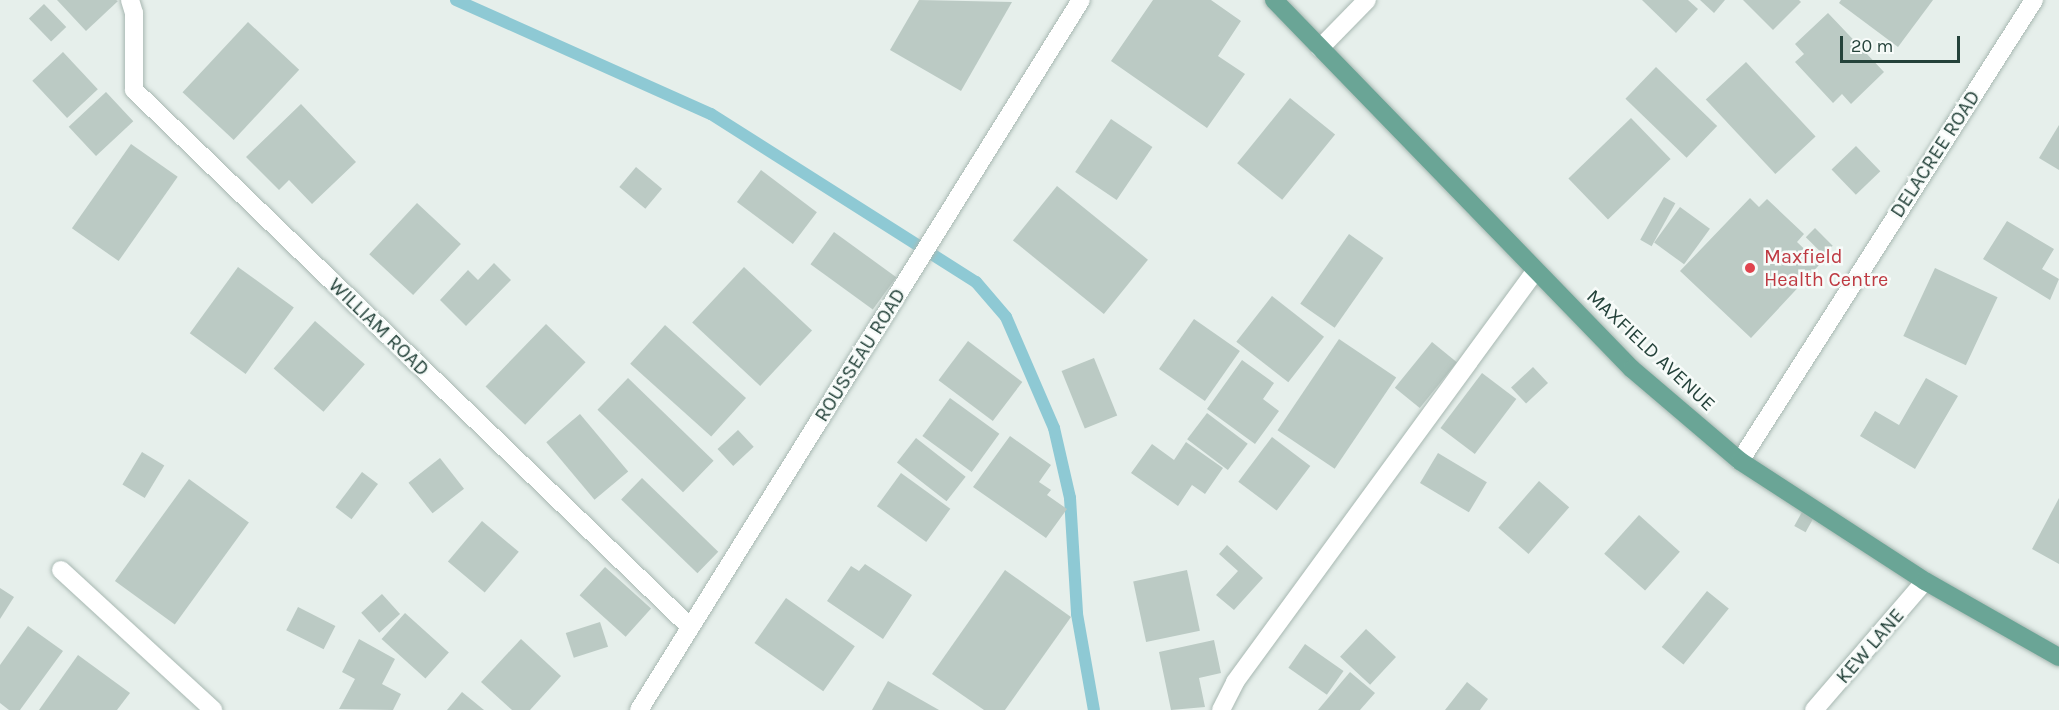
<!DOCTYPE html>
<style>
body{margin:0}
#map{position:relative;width:2059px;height:710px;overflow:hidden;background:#e6efeb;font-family:Karla,sans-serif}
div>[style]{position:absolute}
.stream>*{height:12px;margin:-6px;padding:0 6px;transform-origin:6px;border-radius:6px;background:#8ec9d4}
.building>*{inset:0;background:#bbcac4;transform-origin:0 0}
.roads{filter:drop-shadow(0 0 2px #a8b8b2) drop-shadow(0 0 2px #a8b8b2)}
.minor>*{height:18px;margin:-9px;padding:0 9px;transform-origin:9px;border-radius:9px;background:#fff}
.major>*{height:18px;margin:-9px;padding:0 9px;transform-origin:9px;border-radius:9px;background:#6aa596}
.dots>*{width:16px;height:16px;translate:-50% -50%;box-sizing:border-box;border:3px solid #f7fbf9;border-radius:50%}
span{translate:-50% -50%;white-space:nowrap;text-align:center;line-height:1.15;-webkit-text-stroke:5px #f7fbf9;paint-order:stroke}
.street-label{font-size:20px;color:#24423a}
.health-label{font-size:20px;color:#be3a42}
.left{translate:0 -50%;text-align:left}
.scale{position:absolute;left:1840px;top:36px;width:120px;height:27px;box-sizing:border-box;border:3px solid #24423a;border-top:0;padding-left:8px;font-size:18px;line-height:21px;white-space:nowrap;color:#24423a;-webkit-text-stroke:4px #f7fbf9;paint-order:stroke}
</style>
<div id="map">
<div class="stream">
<div style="left:456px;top:0;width:279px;rotate:24.1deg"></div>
<div style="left:711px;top:114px;width:314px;rotate:32.4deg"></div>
<div style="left:976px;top:282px;width:46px;rotate:49.4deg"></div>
<div style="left:1006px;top:317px;width:121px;rotate:66.6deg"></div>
<div style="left:1054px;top:428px;width:72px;rotate:77.1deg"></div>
<div style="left:1070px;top:498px;width:116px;rotate:86.5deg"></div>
<div style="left:1077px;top:614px;width:97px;rotate:80deg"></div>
</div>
<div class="building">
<div style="clip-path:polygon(57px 0,116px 0,118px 1px,86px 31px)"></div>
<div style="clip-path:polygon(919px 0,1012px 2px,961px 91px,890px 50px)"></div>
<div style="clip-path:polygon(1153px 0,1211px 0,1241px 21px,1218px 56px,1245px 74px,1207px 128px,1111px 61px)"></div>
<div style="clip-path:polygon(1642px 0,1688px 0,1698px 9px,1676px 33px)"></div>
<div style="clip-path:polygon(1700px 0,1725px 0,1714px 13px)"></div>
<div style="clip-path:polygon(1743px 0,1799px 0,1801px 2px,1773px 30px)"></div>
<div style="clip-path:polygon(1841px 0,1933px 0,1898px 47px,1839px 3px)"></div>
<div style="left:44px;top:4px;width:32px;height:21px;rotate:46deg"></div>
<div style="clip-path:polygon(1828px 13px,1884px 72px,1851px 104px,1842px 94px,1833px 103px,1795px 62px,1804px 54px,1795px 44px)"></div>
<div style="left:248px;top:22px;width:70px;height:96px;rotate:43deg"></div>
<div style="left:63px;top:52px;width:51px;height:42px;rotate:47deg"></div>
<div style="left:1746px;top:62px;width:102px;height:55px;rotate:47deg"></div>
<div style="left:1656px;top:67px;width:85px;height:44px;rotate:44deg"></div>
<div style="left:106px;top:92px;width:40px;height:51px;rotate:47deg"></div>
<div style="left:1290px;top:98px;width:58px;height:84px;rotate:39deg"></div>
<div style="clip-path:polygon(301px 104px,356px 162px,312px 204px,289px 180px,279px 190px,246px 157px)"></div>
<div style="left:1631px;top:118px;width:57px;height:87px;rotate:46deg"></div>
<div style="left:1111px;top:119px;width:50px;height:64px;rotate:34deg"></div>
<div style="clip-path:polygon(2059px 125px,2059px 170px,2039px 158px)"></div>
<div style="left:131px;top:144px;width:57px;height:103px;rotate:35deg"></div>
<div style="left:1856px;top:146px;width:35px;height:34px;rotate:46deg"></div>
<div style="left:636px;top:167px;width:34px;height:26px;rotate:40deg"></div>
<div style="left:761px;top:170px;width:70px;height:40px;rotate:37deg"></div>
<div style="left:1057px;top:186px;width:117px;height:70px;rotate:39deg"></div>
<div style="left:1664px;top:197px;width:13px;height:49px;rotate:29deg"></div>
<div style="clip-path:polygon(1750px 198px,1759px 207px,1767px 199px,1804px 234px,1797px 242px,1820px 264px,1751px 338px,1680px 271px)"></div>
<div style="left:417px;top:203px;width:60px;height:70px;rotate:43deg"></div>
<div style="left:1680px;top:207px;width:37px;height:44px;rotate:36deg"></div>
<div style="clip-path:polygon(2007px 221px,2054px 249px,2042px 269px,2059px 279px,2050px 300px,1983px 259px)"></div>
<div style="left:1815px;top:228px;width:25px;height:13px;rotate:45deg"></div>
<div style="left:834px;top:232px;width:77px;height:40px;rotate:36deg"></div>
<div style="left:1349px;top:234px;width:42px;height:85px;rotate:35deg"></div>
<div style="clip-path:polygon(494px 263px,511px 280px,466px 326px,440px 300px,468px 270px,478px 280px)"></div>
<div style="left:238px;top:267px;width:69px;height:82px;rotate:36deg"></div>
<div style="left:744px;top:267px;width:93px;height:76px;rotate:43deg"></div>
<div style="left:1935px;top:268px;width:69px;height:75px;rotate:25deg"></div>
<div style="left:1272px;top:296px;width:66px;height:58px;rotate:38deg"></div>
<div style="left:1194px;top:319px;width:56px;height:61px;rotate:35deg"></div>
<div style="left:315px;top:321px;width:66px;height:63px;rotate:41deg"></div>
<div style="left:546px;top:324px;width:55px;height:87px;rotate:44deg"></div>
<div style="left:665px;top:325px;width:109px;height:52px;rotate:42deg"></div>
<div style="left:1339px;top:339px;width:69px;height:110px;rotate:34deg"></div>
<div style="left:968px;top:341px;width:68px;height:49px;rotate:37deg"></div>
<div style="left:1432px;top:342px;width:32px;height:59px;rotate:39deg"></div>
<div style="left:1094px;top:358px;width:62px;height:35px;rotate:68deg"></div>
<div style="clip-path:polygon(1242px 360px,1274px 383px,1263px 399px,1279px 411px,1255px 444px,1207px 409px)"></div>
<div style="left:1533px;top:367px;width:22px;height:30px;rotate:47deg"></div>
<div style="left:1482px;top:373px;width:43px;height:69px;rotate:37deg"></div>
<div style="left:628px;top:378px;width:119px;height:44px;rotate:44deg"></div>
<div style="clip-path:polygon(1926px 378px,1958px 396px,1915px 469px,1860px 436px,1875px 411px,1899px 425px)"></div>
<div style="left:950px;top:398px;width:61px;height:47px;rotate:36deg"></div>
<div style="left:1207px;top:413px;width:51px;height:33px;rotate:37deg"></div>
<div style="left:580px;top:414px;width:75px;height:44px;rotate:50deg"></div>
<div style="left:738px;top:430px;width:23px;height:28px;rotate:47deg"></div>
<div style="clip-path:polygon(1010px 436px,1051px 465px,1039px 482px,1051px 490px,1047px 495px,1067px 509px,1046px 538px,973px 487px)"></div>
<div style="left:1272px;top:437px;width:48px;height:56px;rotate:37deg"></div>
<div style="left:916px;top:438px;width:63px;height:31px;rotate:38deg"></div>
<div style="clip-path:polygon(1186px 442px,1223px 468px,1205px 494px,1192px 485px,1178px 506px,1131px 473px,1152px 444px,1174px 460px)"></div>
<div style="left:142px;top:452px;width:26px;height:38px;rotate:31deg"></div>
<div style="left:1438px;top:453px;width:57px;height:35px;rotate:31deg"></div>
<div style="left:440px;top:458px;width:39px;height:40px;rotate:52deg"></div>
<div style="left:362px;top:472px;width:20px;height:44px;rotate:37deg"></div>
<div style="left:901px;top:473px;width:61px;height:41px;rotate:36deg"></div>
<div style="left:642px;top:478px;width:106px;height:30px;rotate:44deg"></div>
<div style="left:189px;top:479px;width:74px;height:126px;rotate:36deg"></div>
<div style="left:1539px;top:481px;width:40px;height:62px;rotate:41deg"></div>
<div style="clip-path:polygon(2059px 498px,2059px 564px,2032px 549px)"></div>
<div style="left:1802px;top:512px;width:13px;height:16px;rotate:29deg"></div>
<div style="left:1639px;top:515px;width:55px;height:52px;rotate:42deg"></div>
<div style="left:482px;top:521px;width:48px;height:53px;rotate:40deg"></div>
<div style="clip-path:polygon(1227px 545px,1263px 578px,1234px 610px,1216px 595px,1238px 571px,1219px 554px)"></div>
<div style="clip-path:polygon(865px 564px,912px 595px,883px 639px,827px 601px,851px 566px,859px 571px)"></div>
<div style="left:605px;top:567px;width:62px;height:38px;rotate:42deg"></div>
<div style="clip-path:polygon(1005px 570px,1071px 617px,1005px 710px,984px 710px,932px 674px)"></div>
<div style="left:1187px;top:570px;width:62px;height:55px;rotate:78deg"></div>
<div style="clip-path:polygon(0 588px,14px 597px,0 619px)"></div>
<div style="left:1707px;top:591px;width:28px;height:72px;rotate:39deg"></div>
<div style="left:382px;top:594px;width:27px;height:28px;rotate:48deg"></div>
<div style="left:786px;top:598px;width:84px;height:55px;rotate:35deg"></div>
<div style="left:298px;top:607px;width:42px;height:26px;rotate:27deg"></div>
<div style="left:405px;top:613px;width:59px;height:35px;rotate:42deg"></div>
<div style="left:600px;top:622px;width:26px;height:36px;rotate:72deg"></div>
<div style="clip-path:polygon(28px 626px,63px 651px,20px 710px,9px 710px,0 703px,0 665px)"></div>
<div style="left:1366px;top:629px;width:41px;height:38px;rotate:43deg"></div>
<div style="clip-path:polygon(359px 639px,395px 659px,382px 684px,401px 694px,393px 710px,339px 709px,355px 679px,342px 672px)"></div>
<div style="clip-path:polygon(521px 639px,561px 676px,530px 710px,512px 710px,481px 682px)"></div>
<div style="clip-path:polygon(1214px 640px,1221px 673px,1199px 678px,1205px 707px,1171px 710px,1159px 652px)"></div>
<div style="left:1305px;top:644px;width:47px;height:29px;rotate:35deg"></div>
<div style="clip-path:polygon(78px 655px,130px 693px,117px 710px,39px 710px)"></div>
<div style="clip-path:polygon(1350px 672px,1375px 693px,1360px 710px,1318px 710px)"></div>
<div style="clip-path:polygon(888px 681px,939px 710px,872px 710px)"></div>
<div style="clip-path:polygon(1467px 682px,1488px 699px,1480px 710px,1445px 710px)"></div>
<div style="clip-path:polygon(462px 692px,484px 710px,447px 710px)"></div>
</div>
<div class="roads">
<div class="minor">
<div style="left:130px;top:0;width:14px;rotate:73deg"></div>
<div style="left:134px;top:13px;width:77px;rotate:90deg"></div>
<div style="left:134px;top:90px;width:773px;rotate:44deg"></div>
<div style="left:1320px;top:48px;width:67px;rotate:-45.6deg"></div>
<div style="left:1740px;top:461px;width:547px;rotate:-57.47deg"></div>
<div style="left:61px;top:570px;width:207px;rotate:42.6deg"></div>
<div style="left:639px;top:710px;width:836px;rotate:-58.1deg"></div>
<div style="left:1221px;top:710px;width:31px;rotate:-63deg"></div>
<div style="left:1235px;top:682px;width:510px;rotate:-53.85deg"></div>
<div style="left:1814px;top:710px;width:170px;rotate:-49.3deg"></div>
</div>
<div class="major">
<div style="left:1274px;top:0;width:514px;rotate:45.87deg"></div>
<div style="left:1632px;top:369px;width:142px;rotate:40.4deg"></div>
<div style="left:1740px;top:461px;width:221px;rotate:33deg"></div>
<div style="left:1925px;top:581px;width:154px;rotate:29.6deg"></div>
</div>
</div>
<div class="dots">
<div style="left:1750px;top:268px;background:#e0444e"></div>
</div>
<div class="street-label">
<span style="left:1935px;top:154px;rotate:-57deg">DELACREE ROAD</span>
<span style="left:379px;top:327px;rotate:44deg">WILLIAM ROAD</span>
<span style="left:1651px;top:350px;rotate:43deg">MAXFIELD AVENUE</span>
<span style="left:860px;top:355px;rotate:-58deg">ROUSSEAU ROAD</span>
<span style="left:1870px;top:646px;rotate:-49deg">KEW LANE</span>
</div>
<div class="health-label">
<span class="left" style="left:1764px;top:268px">Maxfield<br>Health Centre</span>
</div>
<div class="scale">20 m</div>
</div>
